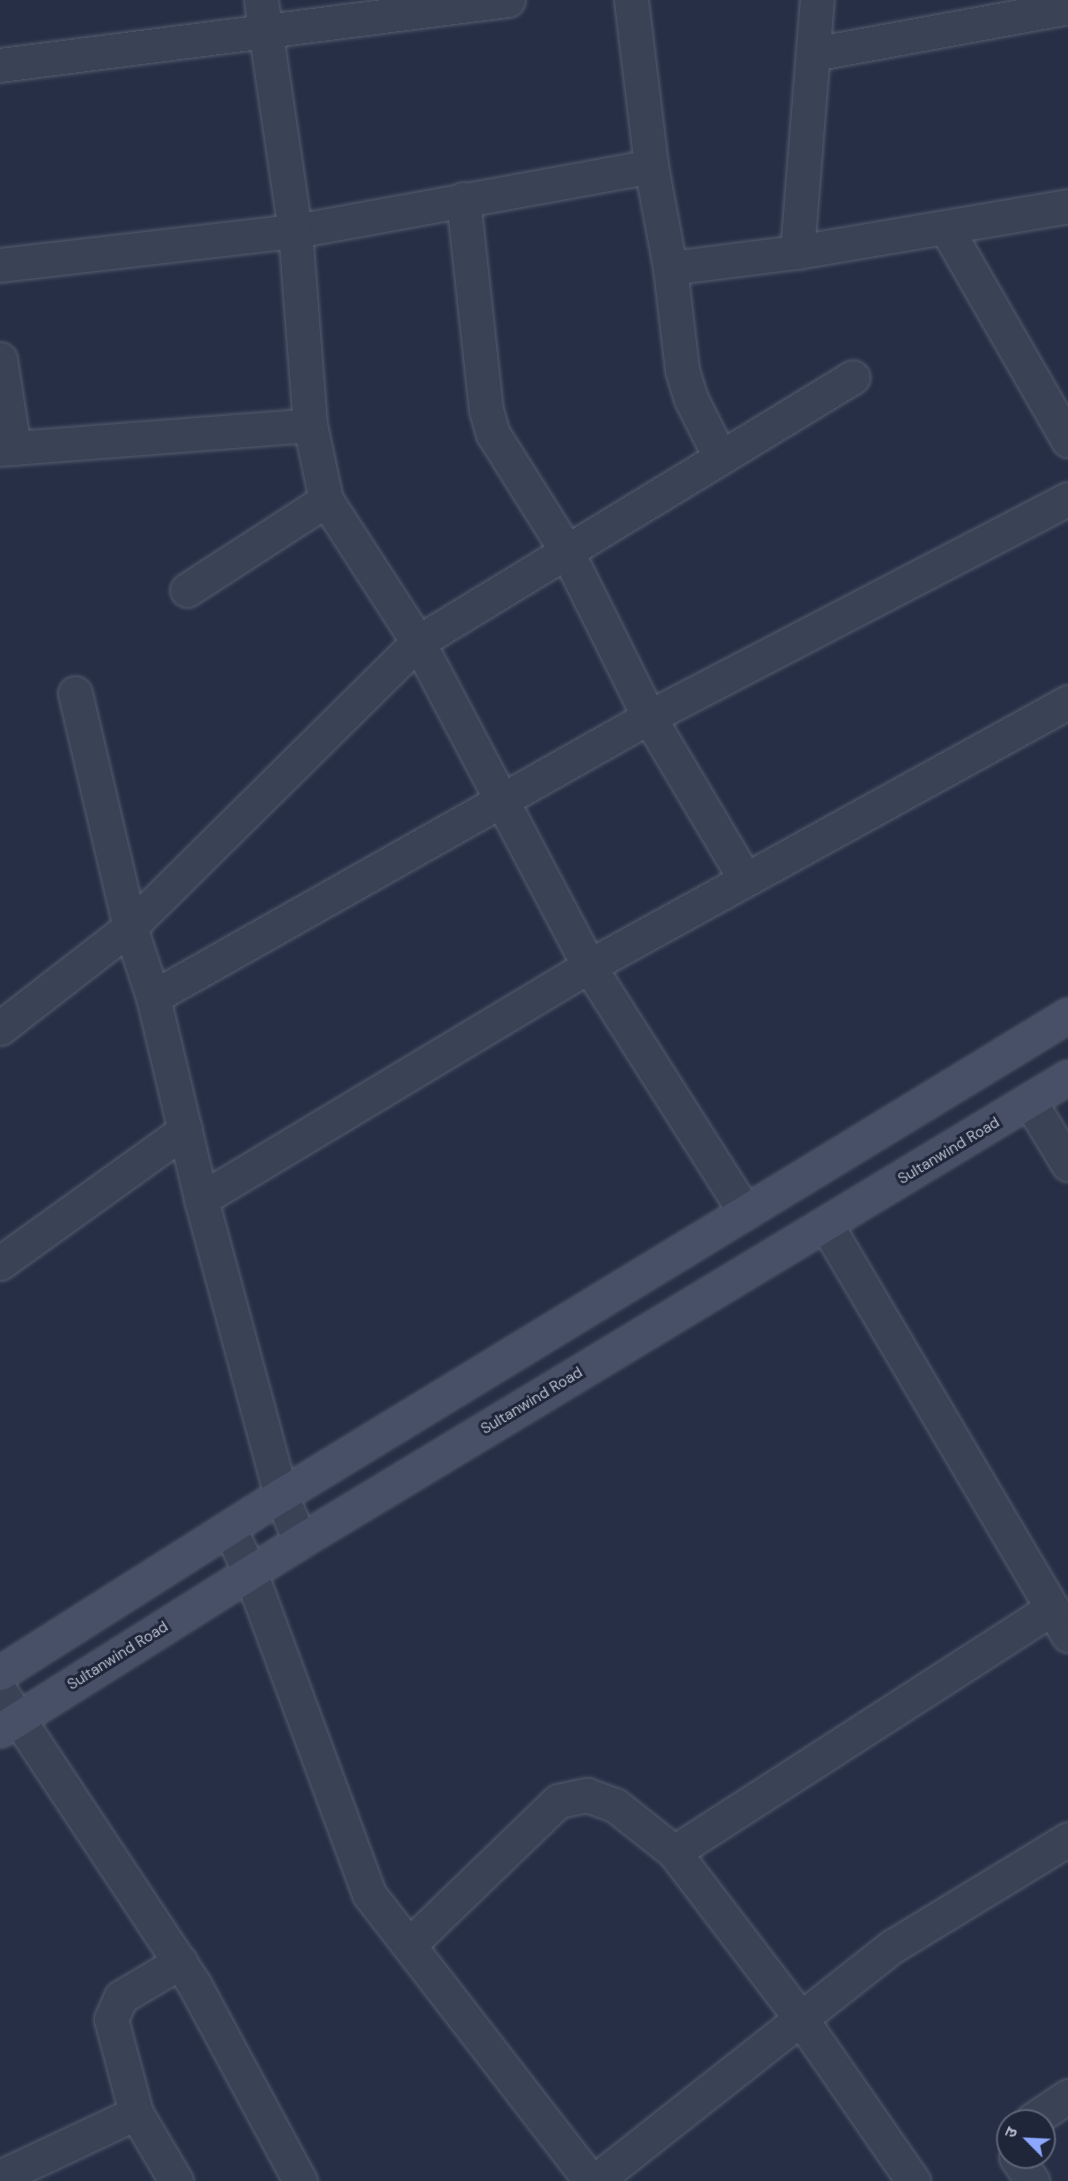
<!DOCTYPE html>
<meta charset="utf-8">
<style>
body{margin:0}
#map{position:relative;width:1068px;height:2181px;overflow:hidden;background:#262f46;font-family:"DM Sans","Noto Sans Devanagari",sans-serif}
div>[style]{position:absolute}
.roads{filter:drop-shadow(0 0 2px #565d6f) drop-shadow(0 0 2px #565d6f)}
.minor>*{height:33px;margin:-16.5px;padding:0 16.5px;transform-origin:16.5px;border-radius:16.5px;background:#3a4255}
.secondary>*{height:33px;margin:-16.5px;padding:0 16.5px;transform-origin:16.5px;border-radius:16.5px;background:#485068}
span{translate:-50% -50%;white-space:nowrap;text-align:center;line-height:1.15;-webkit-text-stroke:6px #1f263a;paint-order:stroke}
.street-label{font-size:15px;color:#b8bece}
.north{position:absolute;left:996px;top:2109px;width:60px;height:60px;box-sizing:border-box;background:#1f263a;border:2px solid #5c6375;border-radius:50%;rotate:294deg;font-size:16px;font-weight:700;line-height:24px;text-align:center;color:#b8bece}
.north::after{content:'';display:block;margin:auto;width:21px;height:27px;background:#8ca9ff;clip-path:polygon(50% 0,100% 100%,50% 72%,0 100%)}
</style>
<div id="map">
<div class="roads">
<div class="minor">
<div style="left:631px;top:0;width:167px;rotate:83.1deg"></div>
<div style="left:651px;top:166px;width:104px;rotate:79.4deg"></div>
<div style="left:670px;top:268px;width:128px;rotate:-7.2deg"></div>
<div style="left:797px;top:252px;width:275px;rotate:-9.6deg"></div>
<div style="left:813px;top:54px;width:259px;rotate:-10.4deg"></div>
<div style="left:0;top:65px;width:512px;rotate:-7.29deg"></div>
<div style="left:463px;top:199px;width:212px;rotate:83.8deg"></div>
<div style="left:486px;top:410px;width:25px;rotate:74deg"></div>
<div style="left:493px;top:434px;width:137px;rotate:57.8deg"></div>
<div style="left:566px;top:550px;width:186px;rotate:63.6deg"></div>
<div style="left:649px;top:717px;width:186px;rotate:59.3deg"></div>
<div style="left:946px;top:228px;width:245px;rotate:60.1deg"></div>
<div style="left:797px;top:252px;width:253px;rotate:-85.5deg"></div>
<div style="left:0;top:265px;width:297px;rotate:-6.6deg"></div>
<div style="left:295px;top:231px;width:362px;rotate:-10.3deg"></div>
<div style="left:670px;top:268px;width:103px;rotate:83.3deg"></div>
<div style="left:682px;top:370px;width:30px;rotate:73deg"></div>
<div style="left:691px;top:399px;width:65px;rotate:63.4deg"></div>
<div style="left:0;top:359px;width:90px;rotate:81.1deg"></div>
<div style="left:0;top:449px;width:311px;rotate:-4.4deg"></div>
<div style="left:187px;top:590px;width:166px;rotate:-32.9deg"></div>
<div style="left:75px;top:693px;width:240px;rotate:76.8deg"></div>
<div style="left:130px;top:927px;width:74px;rotate:71.8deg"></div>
<div style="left:153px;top:997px;width:208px;rotate:76.6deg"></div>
<div style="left:201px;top:1199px;width:307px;rotate:74.9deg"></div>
<div style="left:281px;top:1495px;width:50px;rotate:67.6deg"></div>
<div style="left:153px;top:997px;width:570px;rotate:-29.45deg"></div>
<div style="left:649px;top:717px;width:472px;rotate:-27.5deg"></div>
<div style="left:0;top:1028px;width:165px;rotate:-37.8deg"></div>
<div style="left:130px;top:927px;width:405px;rotate:-44.7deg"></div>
<div style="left:418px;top:642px;width:169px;rotate:-122.9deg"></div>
<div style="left:326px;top:500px;width:77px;rotate:-102deg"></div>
<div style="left:310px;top:425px;width:195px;rotate:-94.4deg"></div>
<div style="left:295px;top:231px;width:233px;rotate:-98.4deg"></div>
<div style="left:1030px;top:1102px;width:73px;rotate:58.5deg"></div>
<div style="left:201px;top:1199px;width:453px;rotate:-31deg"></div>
<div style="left:589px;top:966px;width:547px;rotate:-28.86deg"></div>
<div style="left:745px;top:1212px;width:291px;rotate:-122.4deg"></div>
<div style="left:589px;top:966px;width:366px;rotate:-117.8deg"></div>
<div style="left:418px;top:642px;width:509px;rotate:-31.35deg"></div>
<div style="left:827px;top:1226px;width:475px;rotate:59.5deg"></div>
<div style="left:0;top:1263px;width:228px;rotate:-35.7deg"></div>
<div style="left:229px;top:1528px;width:49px;rotate:64.5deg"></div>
<div style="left:250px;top:1572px;width:343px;rotate:69.7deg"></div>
<div style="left:369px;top:1894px;width:363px;rotate:52.3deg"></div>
<div style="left:0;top:1691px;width:351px;rotate:56.5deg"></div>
<div style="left:194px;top:1984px;width:224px;rotate:61.7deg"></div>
<div style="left:674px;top:1852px;width:450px;rotate:-32.8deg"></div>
<div style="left:409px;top:1945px;width:207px;rotate:-44deg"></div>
<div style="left:558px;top:1801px;width:30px;rotate:-12deg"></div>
<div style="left:587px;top:1795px;width:30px;rotate:20deg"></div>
<div style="left:615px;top:1805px;width:75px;rotate:38.5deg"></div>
<div style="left:674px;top:1852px;width:210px;rotate:52.7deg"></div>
<div style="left:801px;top:2019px;width:197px;rotate:55.3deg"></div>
<div style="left:136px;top:2113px;width:97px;rotate:-104.9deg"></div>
<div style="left:111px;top:2019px;width:24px;rotate:-66deg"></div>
<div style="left:121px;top:1997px;width:69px;rotate:-30.7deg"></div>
<div style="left:1031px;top:2121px;width:45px;rotate:-34deg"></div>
<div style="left:1016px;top:2157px;width:29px;rotate:56deg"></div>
<div style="left:0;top:2177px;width:150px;rotate:-25.2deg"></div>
<div style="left:136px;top:2113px;width:79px;rotate:59.5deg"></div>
<div style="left:595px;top:2181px;width:380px;rotate:-38.3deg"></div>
<div style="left:893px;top:1946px;width:205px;rotate:-31.4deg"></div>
</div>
<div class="secondary">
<div style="left:0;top:1673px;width:333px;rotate:-32.4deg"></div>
<div style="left:281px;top:1495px;width:922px;rotate:-31.38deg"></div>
<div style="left:0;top:1730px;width:355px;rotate:-32.2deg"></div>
<div style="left:300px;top:1541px;width:897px;rotate:-31.14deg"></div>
</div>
</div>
<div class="street-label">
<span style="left:949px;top:1151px;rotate:-31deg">Sultanwind Road</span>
<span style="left:532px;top:1401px;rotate:-31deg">Sultanwind Road</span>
<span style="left:118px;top:1656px;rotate:-32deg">Sultanwind Road</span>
</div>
<div class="north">उ</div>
</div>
